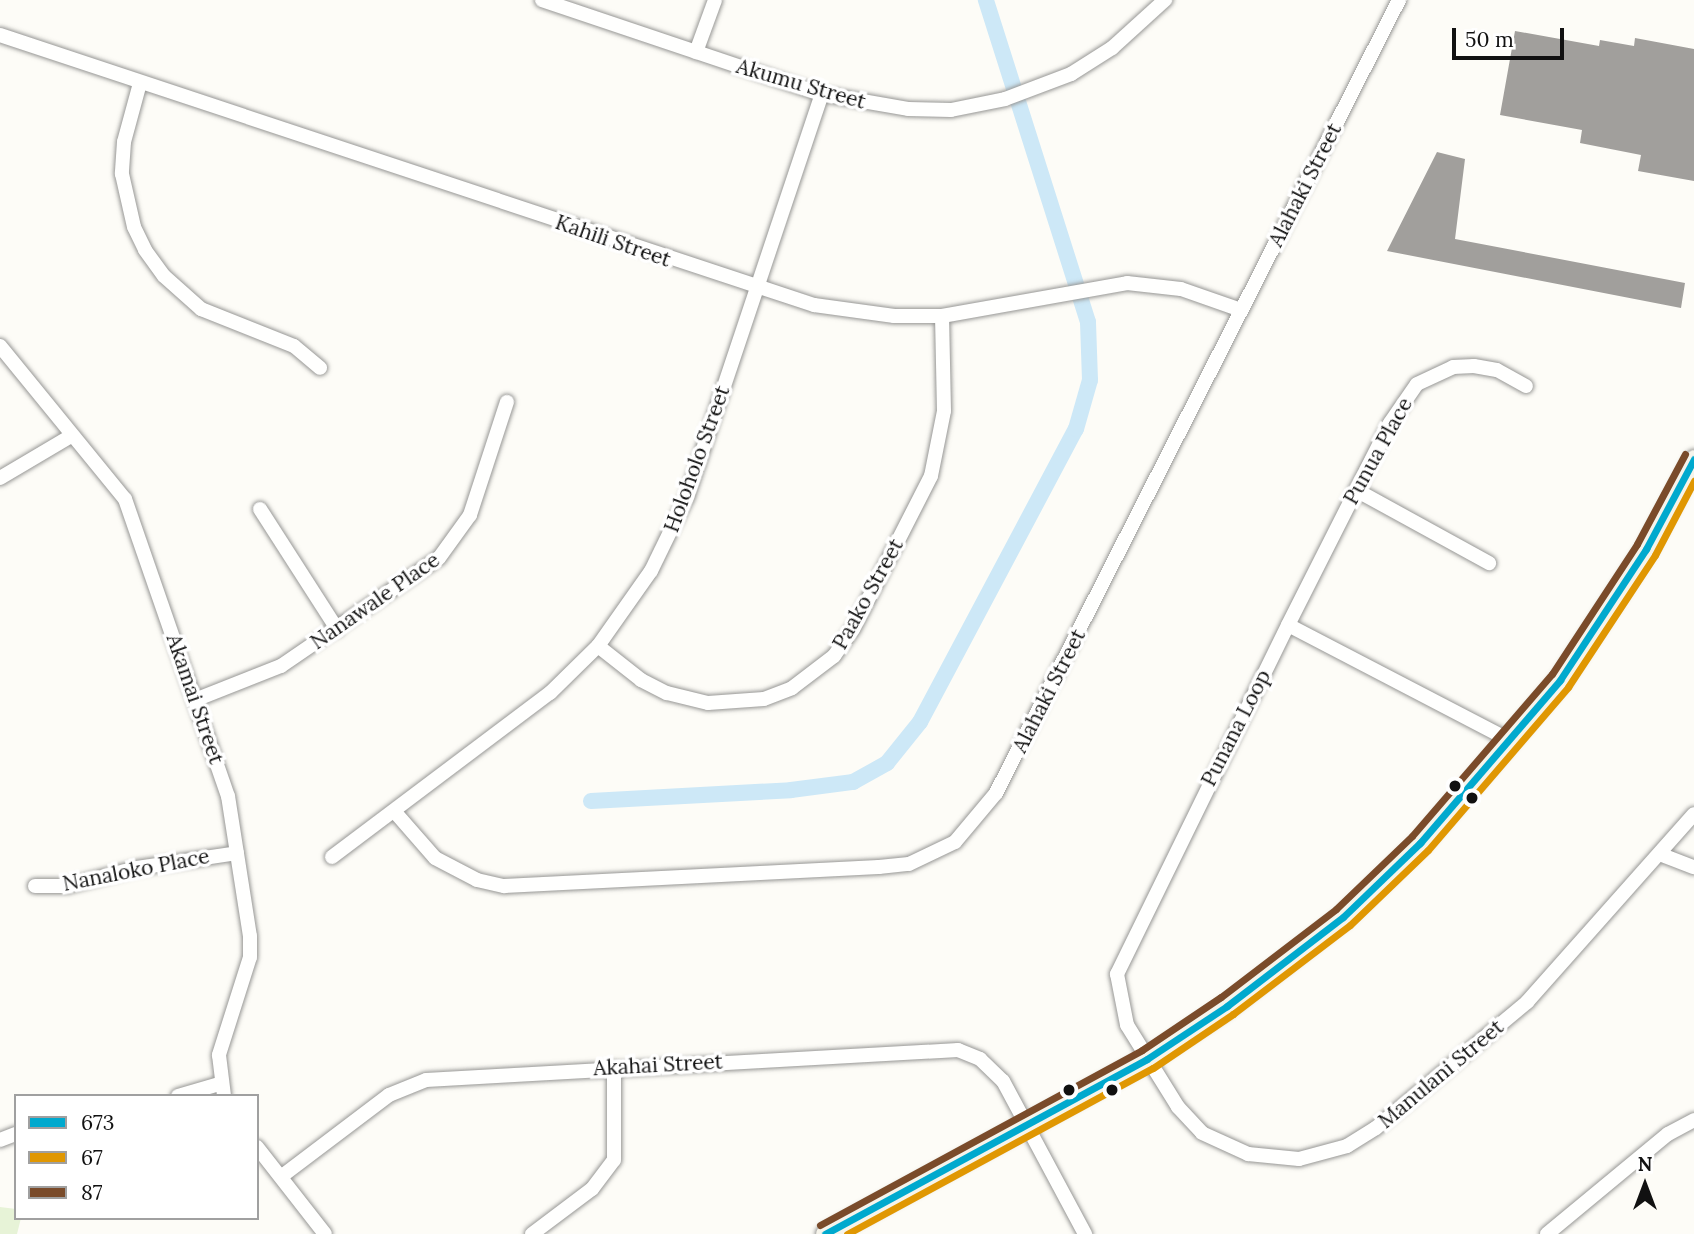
<!DOCTYPE html>
<style>
body{margin:0}
#map{position:relative;width:1694px;height:1234px;overflow:hidden;background:#fdfcf7;font-family:Lora,serif}
div>[style]{position:absolute}
.green>*{inset:0;background:#e7f3d7}
.canal>*{height:16px;margin:-8px;padding:0 8px;transform-origin:8px;border-radius:8px;background:#cde8f7}
.building>*{inset:0;background:#a19f9c}
.roads{filter:drop-shadow(0 0 2px #979795) drop-shadow(0 0 2px #979795)}
.street>*{height:14px;margin:-7px;padding:0 7px;transform-origin:7px;border-radius:7px;background:#fffffe}
.secondary>*{height:19px;margin:-9.5px;padding:0 9.5px;transform-origin:9.5px;border-radius:9.5px;background:#f6f4eb}
.bus-1>*{height:7px;margin:-3.5px;padding:0 3.5px;transform-origin:3.5px;border-radius:3.5px;background:#00a9ce}
.bus-2>*{height:7px;margin:-3.5px;padding:0 3.5px;transform-origin:3.5px;border-radius:3.5px;background:#e09702}
.bus-3>*{height:7px;margin:-3.5px;padding:0 3.5px;transform-origin:3.5px;border-radius:3.5px;background:#7a4b2a}
.dots>*{width:19px;height:19px;translate:-50% -50%;box-sizing:border-box;border:4px solid #fff;border-radius:50%}
span{translate:-50% -50%;white-space:nowrap;text-align:center;line-height:1.15;-webkit-text-stroke:7px #fff;paint-order:stroke}
.street-label{font-size:21px;color:#111}
.legend{position:absolute;left:14px;top:1094px;width:245px;height:126px;box-sizing:border-box;background:#fff;border:2px solid #a0a0a0;margin:0;padding:9px 12px;list-style:none;font-size:21px;color:#111}
.legend li{display:flex;align-items:center;gap:14px;height:35px}
.legend b{width:35px;border:2px solid #a0a0a0}
.north{position:absolute;left:1610px;top:1150px;width:70px;height:70px;-webkit-text-stroke:5px #fff;paint-order:stroke;rotate:0deg;font-size:19px;font-weight:700;line-height:28px;text-align:center;color:#111}
.north::after{content:'';display:block;margin:auto;width:24px;height:32px;background:#111;clip-path:polygon(50% 0,100% 100%,50% 72%,0 100%)}
.scale{position:absolute;left:1452px;top:28px;width:112px;height:32px;box-sizing:border-box;border:4px solid #111;border-top:0;padding-left:9px;font-size:21px;line-height:24px;white-space:nowrap;color:#111;-webkit-text-stroke:5px #fff;paint-order:stroke}
</style>
<div id="map">
<div class="green">
<div style="clip-path:polygon(0 1207px,16px 1209px,16px 1218px,21px 1218px,17px 1234px,0 1234px)"></div>
</div>
<div class="canal">
<div style="left:591px;top:801px;width:200px;rotate:-3.1deg"></div>
<div style="left:791px;top:790px;width:63px;rotate:-7.4deg"></div>
<div style="left:853px;top:782px;width:39px;rotate:-29deg"></div>
<div style="left:887px;top:763px;width:53px;rotate:-51.2deg"></div>
<div style="left:920px;top:722px;width:332px;rotate:-62deg"></div>
<div style="left:1076px;top:429px;width:51px;rotate:-74.1deg"></div>
<div style="left:1090px;top:380px;width:58px;rotate:-92deg"></div>
<div style="left:1088px;top:322px;width:338px;rotate:-107.6deg"></div>
</div>
<div class="building">
<div style="clip-path:polygon(1515px 31px,1599px 46px,1600px 40px,1634px 46px,1635px 38px,1694px 49px,1694px 181px,1638px 171px,1641px 155px,1580px 143px,1582px 130px,1500px 115px)"></div>
<div style="clip-path:polygon(1437px 152px,1465px 159px,1455px 239px,1685px 283px,1681px 308px,1387px 251px)"></div>
</div>
<div class="roads">
<div class="street">
<div style="left:542px;top:0;width:295px;rotate:18.6deg"></div>
<div style="left:822px;top:94px;width:87px;rotate:9.9deg"></div>
<div style="left:908px;top:109px;width:43px;rotate:1.3deg"></div>
<div style="left:951px;top:110px;width:55px;rotate:-11.5deg"></div>
<div style="left:1005px;top:99px;width:71px;rotate:-20.7deg"></div>
<div style="left:1071px;top:74px;width:49px;rotate:-32.4deg"></div>
<div style="left:1112px;top:48px;width:72px;rotate:-42.2deg"></div>
<div style="left:0;top:35px;width:858px;rotate:18.35deg"></div>
<div style="left:814px;top:305px;width:81px;rotate:7.8deg"></div>
<div style="left:894px;top:316px;width:48px"></div>
<div style="left:942px;top:316px;width:188px;rotate:-10.1deg"></div>
<div style="left:1127px;top:283px;width:54px;rotate:6.3deg"></div>
<div style="left:1181px;top:289px;width:64px;rotate:19.3deg"></div>
<div style="left:696px;top:52px;width:55px;rotate:-69.9deg"></div>
<div style="left:140px;top:83px;width:61px;rotate:105.2deg"></div>
<div style="left:124px;top:142px;width:32px;rotate:94deg"></div>
<div style="left:122px;top:174px;width:54px;rotate:77.2deg"></div>
<div style="left:134px;top:227px;width:25px;rotate:64deg"></div>
<div style="left:145px;top:250px;width:32px;rotate:54deg"></div>
<div style="left:164px;top:276px;width:50px;rotate:41.7deg"></div>
<div style="left:201px;top:309px;width:100px;rotate:21.7deg"></div>
<div style="left:294px;top:346px;width:34px;rotate:40deg"></div>
<div style="left:0;top:346px;width:198px;rotate:50.8deg"></div>
<div style="left:125px;top:499px;width:314px;rotate:70.9deg"></div>
<div style="left:228px;top:796px;width:142px;rotate:81.1deg"></div>
<div style="left:250px;top:936px;width:21px;rotate:90deg"></div>
<div style="left:250px;top:957px;width:103px;rotate:107.6deg"></div>
<div style="left:219px;top:1055px;width:41px;rotate:83deg"></div>
<div style="left:0;top:478px;width:82px;rotate:-30.6deg"></div>
<div style="left:1356px;top:490px;width:152px;rotate:28.8deg"></div>
<div style="left:260px;top:509px;width:143px;rotate:57.3deg"></div>
<div style="left:1288px;top:625px;width:226px;rotate:-63.2deg"></div>
<div style="left:1390px;top:423px;width:47px;rotate:-55.3deg"></div>
<div style="left:1417px;top:384px;width:40px;rotate:-25deg"></div>
<div style="left:1453px;top:367px;width:21px;rotate:-3deg"></div>
<div style="left:1474px;top:366px;width:23px;rotate:10deg"></div>
<div style="left:1497px;top:370px;width:33px;rotate:29deg"></div>
<div style="left:598px;top:646px;width:55px;rotate:38.3deg"></div>
<div style="left:641px;top:680px;width:29px;rotate:27deg"></div>
<div style="left:667px;top:693px;width:42px;rotate:13.7deg"></div>
<div style="left:708px;top:703px;width:56px;rotate:-4.1deg"></div>
<div style="left:764px;top:699px;width:30px;rotate:-21deg"></div>
<div style="left:792px;top:688px;width:53px;rotate:-37.3deg"></div>
<div style="left:834px;top:656px;width:33px;rotate:-55deg"></div>
<div style="left:853px;top:629px;width:172px;rotate:-63deg"></div>
<div style="left:931px;top:476px;width:66px;rotate:-78.7deg"></div>
<div style="left:944px;top:411px;width:95px;rotate:-91.2deg"></div>
<div style="left:195px;top:700px;width:92px;rotate:-21.6deg"></div>
<div style="left:281px;top:666px;width:191px;rotate:-34.4deg"></div>
<div style="left:439px;top:558px;width:53px;rotate:-54.2deg"></div>
<div style="left:470px;top:515px;width:119px;rotate:-71.9deg"></div>
<div style="left:1511px;top:741px;width:251px;rotate:-152.5deg"></div>
<div style="left:1288px;top:625px;width:389px;rotate:116.1deg"></div>
<div style="left:1117px;top:974px;width:52px;rotate:78.9deg"></div>
<div style="left:1127px;top:1025px;width:97px;rotate:58.1deg"></div>
<div style="left:1178px;top:1107px;width:35px;rotate:47deg"></div>
<div style="left:1202px;top:1133px;width:51px;rotate:24.5deg"></div>
<div style="left:1248px;top:1154px;width:51px;rotate:5.6deg"></div>
<div style="left:1299px;top:1159px;width:50px;rotate:-15.2deg"></div>
<div style="left:1347px;top:1146px;width:34px;rotate:-32deg"></div>
<div style="left:1376px;top:1128px;width:197px;rotate:-39.8deg"></div>
<div style="left:1527px;top:1002px;width:251px;rotate:-48.4deg"></div>
<div style="left:394px;top:811px;width:62px;rotate:48.9deg"></div>
<div style="left:435px;top:858px;width:47px;rotate:27.6deg"></div>
<div style="left:477px;top:880px;width:28px;rotate:13deg"></div>
<div style="left:504px;top:886px;width:375px;rotate:-2.9deg"></div>
<div style="left:879px;top:867px;width:30px;rotate:-6deg"></div>
<div style="left:909px;top:864px;width:51px;rotate:-25.6deg"></div>
<div style="left:955px;top:842px;width:64px;rotate:-50.1deg"></div>
<div style="left:996px;top:793px;width:890px;rotate:-63.06deg"></div>
<div style="left:1662px;top:855px;width:34px;rotate:21deg"></div>
<div style="left:332px;top:857px;width:273px;rotate:-37deg"></div>
<div style="left:550px;top:693px;width:67px;rotate:-44.4deg"></div>
<div style="left:598px;top:646px;width:92px;rotate:-54.8deg"></div>
<div style="left:651px;top:571px;width:82px;rotate:-64.1deg"></div>
<div style="left:687px;top:497px;width:425px;rotate:-71.5deg"></div>
<div style="left:35px;top:886px;width:32px"></div>
<div style="left:67px;top:886px;width:72px;rotate:-14.4deg"></div>
<div style="left:137px;top:868px;width:101px;rotate:-8.5deg"></div>
<div style="left:178px;top:1096px;width:43px;rotate:-16.3deg"></div>
<div style="left:0;top:1140px;width:17px;rotate:-21deg"></div>
<div style="left:257px;top:1147px;width:110px;rotate:52deg"></div>
<div style="left:282px;top:1176px;width:134px;rotate:-37.1deg"></div>
<div style="left:389px;top:1095px;width:40px;rotate:-22deg"></div>
<div style="left:426px;top:1080px;width:533px;rotate:-3.23deg"></div>
<div style="left:958px;top:1050px;width:24px;rotate:22deg"></div>
<div style="left:980px;top:1059px;width:32px;rotate:44deg"></div>
<div style="left:1003px;top:1081px;width:174px;rotate:61.8deg"></div>
<div style="left:532px;top:1234px;width:75px;rotate:-36.9deg"></div>
<div style="left:592px;top:1189px;width:36px;rotate:-53deg"></div>
<div style="left:614px;top:1160px;width:92px;rotate:-90deg"></div>
<div style="left:1547px;top:1234px;width:157px;rotate:-39.6deg"></div>
<div style="left:1668px;top:1134px;width:30px;rotate:-28deg"></div>
</div>
<div class="secondary">
<div style="left:825px;top:1234px;width:366px;rotate:-28.5deg"></div>
<div style="left:1147px;top:1059px;width:96px;rotate:-33.5deg"></div>
<div style="left:1227px;top:1006px;width:146px;rotate:-37.5deg"></div>
<div style="left:1343px;top:917px;width:107px;rotate:-43.9deg"></div>
<div style="left:1420px;top:843px;width:215px;rotate:-49.3deg"></div>
<div style="left:1560px;top:680px;width:157px;rotate:-56.7deg"></div>
<div style="left:1646px;top:549px;width:102px;rotate:-61.9deg"></div>
</div>
</div>
<div class="bus-1">
<div style="left:825px;top:1234px;width:366px;rotate:-28.5deg"></div>
<div style="left:1147px;top:1059px;width:96px;rotate:-33.5deg"></div>
<div style="left:1227px;top:1006px;width:146px;rotate:-37.5deg"></div>
<div style="left:1343px;top:917px;width:107px;rotate:-43.9deg"></div>
<div style="left:1420px;top:843px;width:215px;rotate:-49.3deg"></div>
<div style="left:1560px;top:680px;width:157px;rotate:-56.7deg"></div>
<div style="left:1646px;top:549px;width:102px;rotate:-61.9deg"></div>
</div>
<div class="bus-2">
<div style="left:847px;top:1234px;width:348px;rotate:-28.5deg"></div>
<div style="left:1153px;top:1068px;width:97px;rotate:-34deg"></div>
<div style="left:1233px;top:1014px;width:147px;rotate:-37.3deg"></div>
<div style="left:1350px;top:925px;width:108px;rotate:-43.9deg"></div>
<div style="left:1428px;top:850px;width:215px;rotate:-49.3deg"></div>
<div style="left:1568px;top:687px;width:158px;rotate:-56.6deg"></div>
<div style="left:1655px;top:555px;width:84px;rotate:-62.2deg"></div>
</div>
<div class="bus-3">
<div style="left:820px;top:1225px;width:366px;rotate:-28.5deg"></div>
<div style="left:1142px;top:1050px;width:95px;rotate:-33.9deg"></div>
<div style="left:1221px;top:997px;width:145px;rotate:-37.4deg"></div>
<div style="left:1336px;top:909px;width:105px;rotate:-43.8deg"></div>
<div style="left:1412px;top:836px;width:214px;rotate:-49.2deg"></div>
<div style="left:1552px;top:674px;width:155px;rotate:-56.8deg"></div>
<div style="left:1637px;top:544px;width:102px;rotate:-61.9deg"></div>
</div>
<div class="dots">
<div style="left:1455px;top:786px;background:#111"></div>
<div style="left:1472px;top:798px;background:#111"></div>
<div style="left:1069px;top:1090px;background:#111"></div>
<div style="left:1112px;top:1090px;background:#111"></div>
</div>
<div class="street-label">
<span style="left:801px;top:84px;rotate:16deg">Akumu Street</span>
<span style="left:1305px;top:185px;rotate:-63deg">Alahaki Street</span>
<span style="left:613px;top:241px;rotate:19deg">Kahili Street</span>
<span style="left:1378px;top:451px;rotate:-61deg">Punua Place</span>
<span style="left:697px;top:459px;rotate:-70deg">Holoholo Street</span>
<span style="left:868px;top:594px;rotate:-61deg">Paako Street</span>
<span style="left:375px;top:601px;rotate:-35deg">Nanawale Place</span>
<span style="left:1049px;top:691px;rotate:-63deg">Alahaki Street</span>
<span style="left:195px;top:699px;rotate:71deg">Akamai Street</span>
<span style="left:1236px;top:728px;rotate:-63deg">Punana Loop</span>
<span style="left:136px;top:870px;rotate:-11deg">Nanaloko Place</span>
<span style="left:658px;top:1065px;rotate:-3deg">Akahai Street</span>
<span style="left:1441px;top:1074px;rotate:-40deg">Manulani Street</span>
</div>
<ul class="legend">
<li><b style="height:9px;background:#00a9ce"></b>673</li>
<li><b style="height:9px;background:#e09702"></b>67</li>
<li><b style="height:9px;background:#7a4b2a"></b>87</li>
</ul>
<div class="north">N</div>
<div class="scale">50 m</div>
</div>
